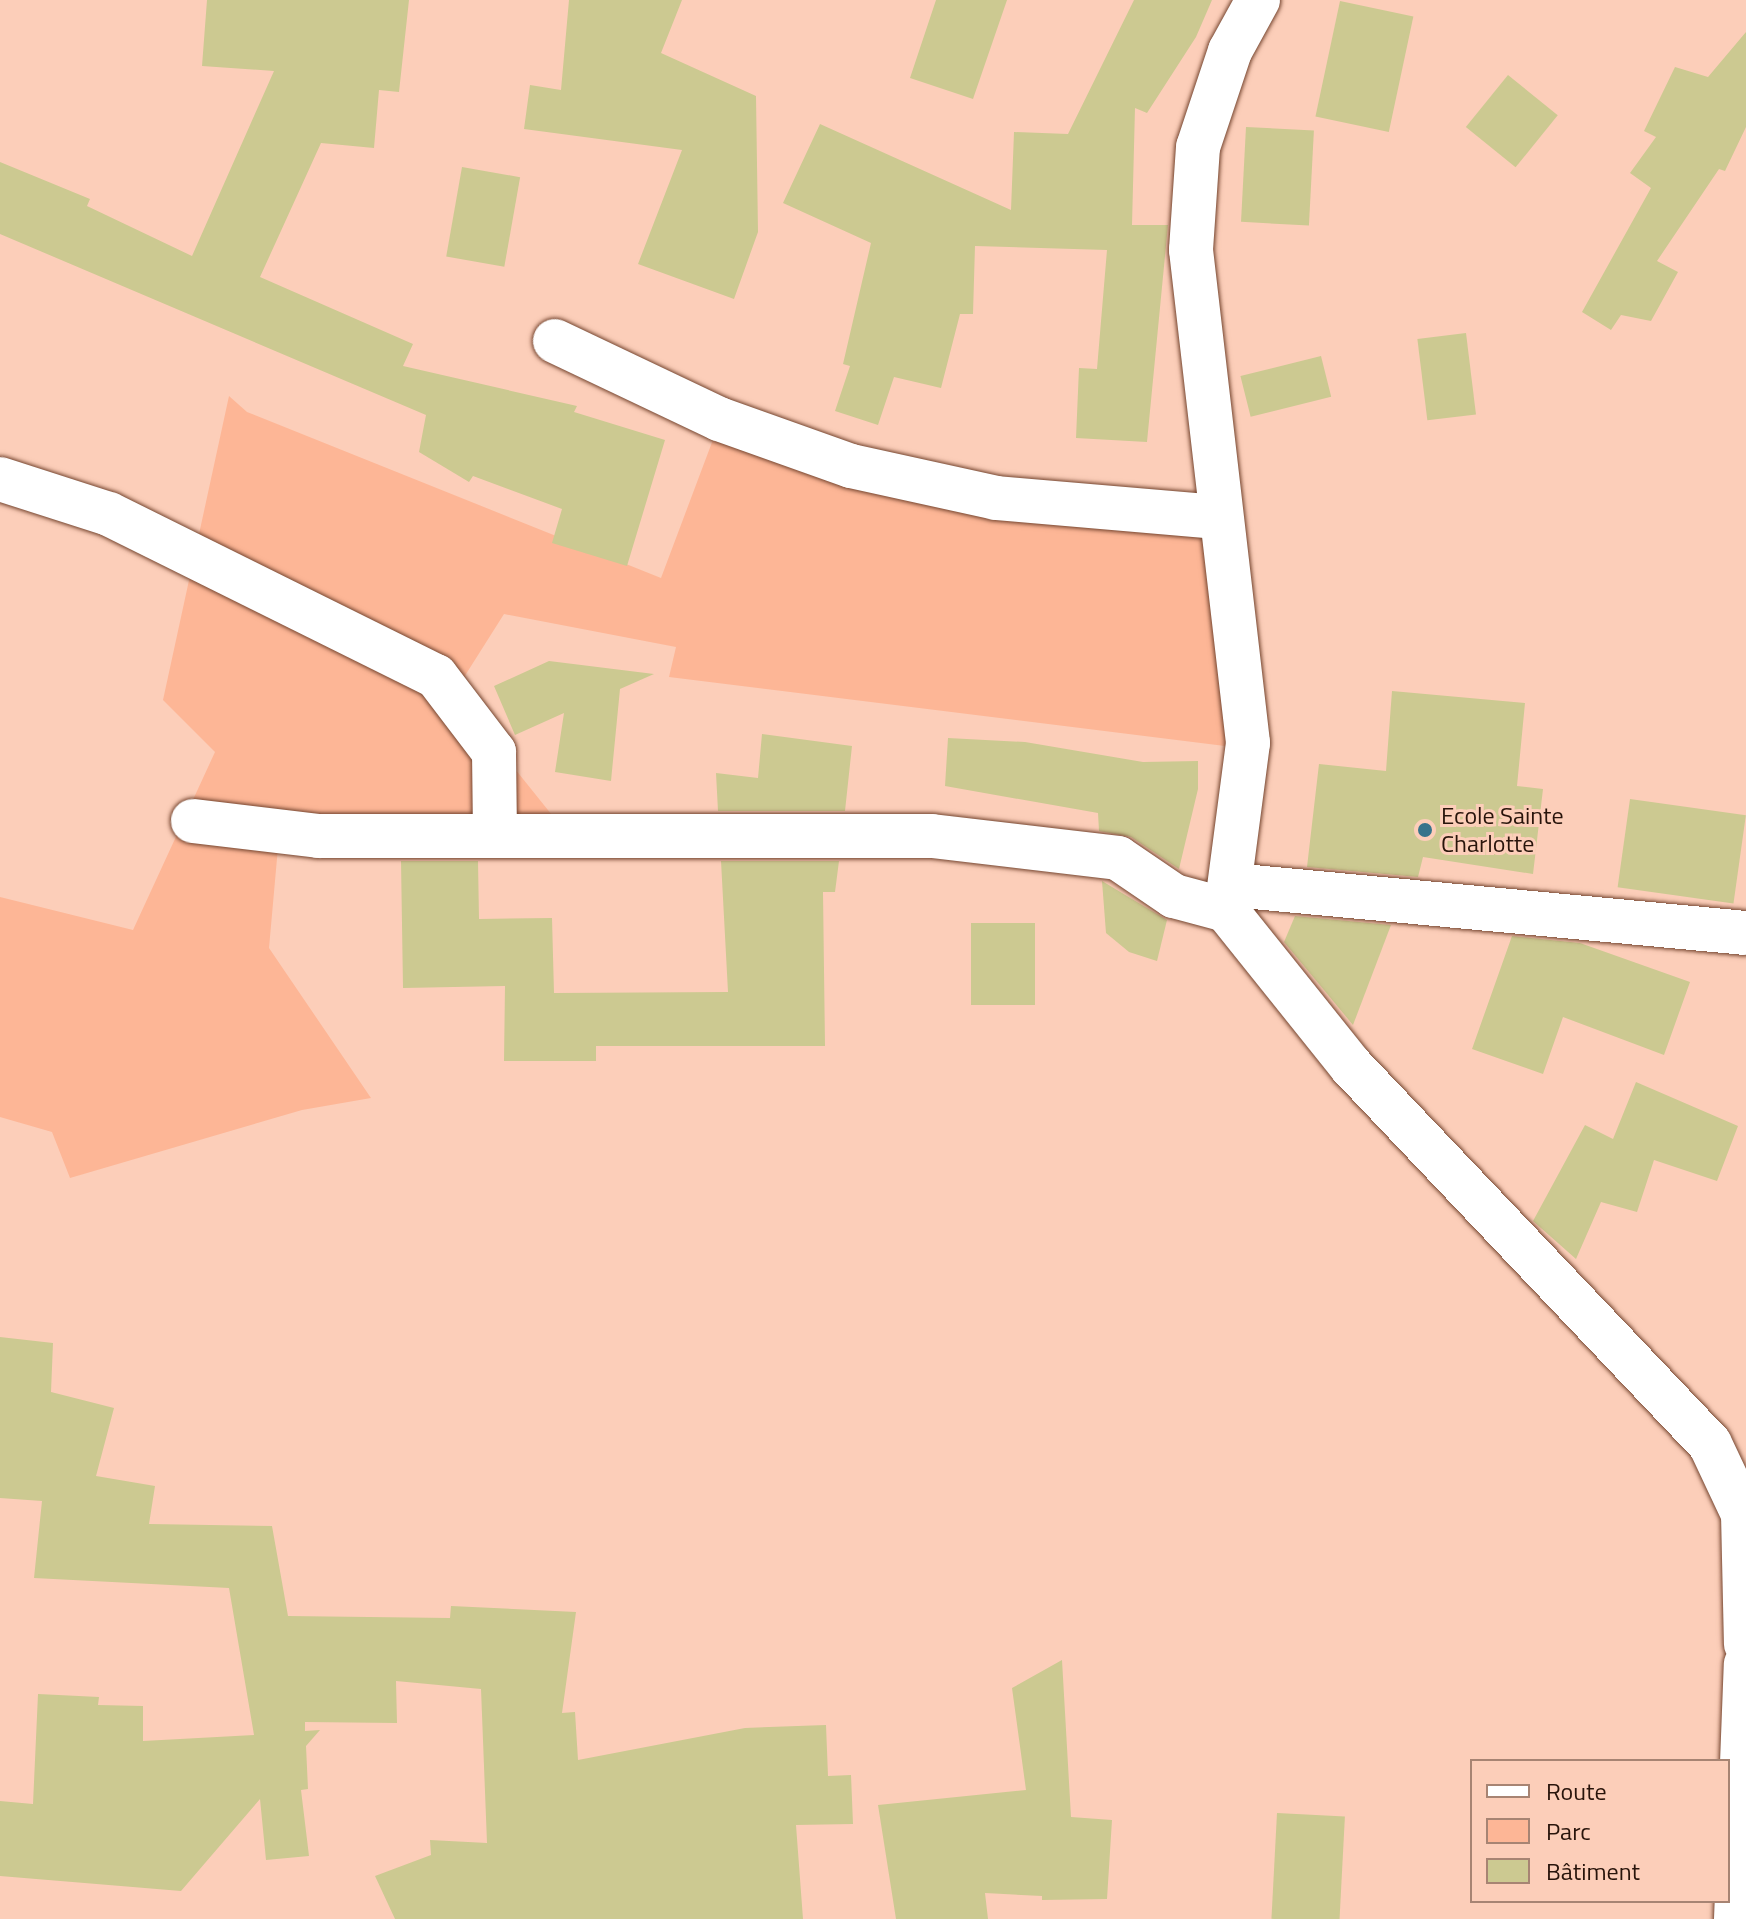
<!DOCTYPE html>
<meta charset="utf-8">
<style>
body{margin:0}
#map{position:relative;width:1746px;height:1919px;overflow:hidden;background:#fcceb9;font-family:"Titillium Web",sans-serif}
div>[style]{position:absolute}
.green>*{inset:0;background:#fdb696}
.building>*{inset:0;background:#ccc991;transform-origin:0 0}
.roads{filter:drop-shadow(0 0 2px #75452f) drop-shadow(0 0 2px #75452f)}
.minor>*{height:44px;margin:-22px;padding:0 22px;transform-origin:22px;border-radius:22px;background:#fff}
.dots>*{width:22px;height:22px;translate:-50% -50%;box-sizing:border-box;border:4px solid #fcceb9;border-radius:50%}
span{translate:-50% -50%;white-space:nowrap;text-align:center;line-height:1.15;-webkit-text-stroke:6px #fcceb9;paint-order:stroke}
.poi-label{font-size:24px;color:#28140b}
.left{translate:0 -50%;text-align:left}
.legend{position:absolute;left:1470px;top:1759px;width:260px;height:144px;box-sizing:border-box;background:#fcceb9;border:2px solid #a78473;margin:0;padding:10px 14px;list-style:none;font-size:24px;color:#28140b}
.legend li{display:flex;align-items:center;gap:16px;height:40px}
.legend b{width:40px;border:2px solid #a78473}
</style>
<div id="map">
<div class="green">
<div style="clip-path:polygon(229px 396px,247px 412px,661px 578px,717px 429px,1209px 525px,1241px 748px,669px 677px,676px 647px,504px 614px,454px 693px,564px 830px,280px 825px,269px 948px,371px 1098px,302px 1110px,70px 1178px,52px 1132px,0 1117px,0 897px,133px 930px,215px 752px,163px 700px)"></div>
</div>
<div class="building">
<div style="clip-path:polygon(207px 0,409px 0,399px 92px,379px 90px,374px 148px,321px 143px,260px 277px,413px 344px,403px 366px,577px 406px,574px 412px,665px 440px,627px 566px,552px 543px,562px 509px,473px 476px,469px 482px,419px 452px,426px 415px,0 234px,0 162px,90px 199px,87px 206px,192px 256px,274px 71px,202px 66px)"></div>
<div style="clip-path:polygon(569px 0,682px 0,661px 53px,756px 96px,758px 232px,734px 299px,638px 264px,682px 150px,524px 129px,530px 85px,561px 90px)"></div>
<div style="clip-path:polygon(936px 0,1007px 0,973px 99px,910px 78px)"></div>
<div style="clip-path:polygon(1134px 0,1212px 0,1196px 37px,1147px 113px,1135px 108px,1132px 225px,1168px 225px,1147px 442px,1076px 438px,1079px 368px,1097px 369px,1107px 250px,975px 246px,973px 314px,960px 314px,941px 388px,894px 377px,878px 425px,835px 411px,850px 366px,843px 364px,871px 243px,783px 203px,820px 124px,1011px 210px,1014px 132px,1068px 134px)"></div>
<div style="left:1340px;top:1px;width:75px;height:118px;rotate:12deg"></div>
<div style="clip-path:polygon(1746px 32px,1746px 127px,1725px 171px,1719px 169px,1657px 261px,1678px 272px,1651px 321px,1621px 315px,1611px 330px,1582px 312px,1651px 188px,1630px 173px,1656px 137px,1644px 131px,1675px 67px,1708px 77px)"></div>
<div style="left:1508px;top:75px;width:64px;height:67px;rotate:39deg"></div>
<div style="left:1246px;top:127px;width:68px;height:95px;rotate:3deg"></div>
<div style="left:462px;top:167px;width:59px;height:91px;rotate:10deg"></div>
<div style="left:1466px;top:333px;width:82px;height:49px;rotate:83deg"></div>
<div style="left:1321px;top:356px;width:42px;height:83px;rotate:76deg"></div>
<div style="clip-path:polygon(549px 661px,654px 674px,620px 689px,611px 781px,555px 772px,564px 713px,515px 735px,494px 686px)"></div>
<div style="clip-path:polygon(1392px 691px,1525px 703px,1517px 786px,1543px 789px,1533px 874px,1423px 857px,1418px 877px,1307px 867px,1319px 764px,1386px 771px)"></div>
<div style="clip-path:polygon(762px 734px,852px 746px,845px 811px,718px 811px,716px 773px,758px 778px)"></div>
<div style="clip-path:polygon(948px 738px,1025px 742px,1143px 762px,1198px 761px,1198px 789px,1179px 869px,1131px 837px,1099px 831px,1098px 813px,945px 786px)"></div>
<div style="left:1630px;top:799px;width:117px;height:89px;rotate:8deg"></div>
<div style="clip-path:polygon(401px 861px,478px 861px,479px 919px,552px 918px,554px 993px,728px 992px,721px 861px,839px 861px,835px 892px,823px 892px,825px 1046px,596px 1046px,596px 1061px,504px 1061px,505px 986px,403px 988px)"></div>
<div style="clip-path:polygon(1102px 881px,1167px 920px,1157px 961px,1129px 952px,1106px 933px)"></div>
<div style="clip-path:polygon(1295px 916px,1391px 925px,1353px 1025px,1284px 942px)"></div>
<div style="left:971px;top:923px;width:64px;height:82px"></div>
<div style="clip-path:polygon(1512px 936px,1580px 943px,1690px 982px,1664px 1055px,1563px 1017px,1543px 1074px,1472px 1049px)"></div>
<div style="clip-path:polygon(1636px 1082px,1738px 1126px,1717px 1181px,1654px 1160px,1637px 1212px,1601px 1202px,1576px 1259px,1533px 1221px,1585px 1125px,1613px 1139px)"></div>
<div style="clip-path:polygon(0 1337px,53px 1343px,51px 1392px,114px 1408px,96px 1476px,155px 1486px,149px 1524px,272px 1526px,288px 1616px,450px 1618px,451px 1606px,576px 1612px,562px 1713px,575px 1712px,578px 1760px,745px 1728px,826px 1725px,828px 1776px,851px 1775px,853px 1824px,796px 1825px,803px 1919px,395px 1919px,375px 1876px,431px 1855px,430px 1840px,487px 1843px,481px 1689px,396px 1681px,397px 1723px,305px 1722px,305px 1731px,320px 1730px,306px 1746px,308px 1789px,301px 1790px,309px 1856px,266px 1860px,260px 1799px,181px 1891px,0 1876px,0 1801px,33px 1804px,38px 1694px,99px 1697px,98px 1705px,143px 1706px,143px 1741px,254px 1735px,229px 1588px,34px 1578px,42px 1501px,0 1498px)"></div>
<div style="clip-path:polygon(1062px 1660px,1071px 1817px,1112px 1820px,1107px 1899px,1042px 1900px,1042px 1896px,985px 1893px,988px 1919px,896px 1919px,878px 1805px,1026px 1790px,1012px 1688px)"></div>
<div style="left:1277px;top:1813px;width:68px;height:106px;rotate:3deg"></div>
</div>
<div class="roads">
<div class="minor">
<div style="left:1258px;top:0;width:58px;rotate:118.8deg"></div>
<div style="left:1230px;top:51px;width:101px;rotate:108.4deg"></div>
<div style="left:1198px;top:147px;width:103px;rotate:93.9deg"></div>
<div style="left:1191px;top:250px;width:496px;rotate:83.4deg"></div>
<div style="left:1248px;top:743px;width:168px;rotate:97.5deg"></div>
<div style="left:1226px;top:910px;width:200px;rotate:51.3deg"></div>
<div style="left:1351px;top:1066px;width:521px;rotate:46.48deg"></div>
<div style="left:1710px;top:1444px;width:77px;rotate:64.8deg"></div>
<div style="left:1743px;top:1514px;width:130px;rotate:88.7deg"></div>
<div style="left:555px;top:341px;width:182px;rotate:25.4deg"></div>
<div style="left:719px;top:419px;width:140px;rotate:19.6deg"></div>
<div style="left:851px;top:466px;width:148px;rotate:12.4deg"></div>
<div style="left:996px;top:498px;width:224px;rotate:4.9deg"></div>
<div style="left:0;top:479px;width:114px;rotate:17.8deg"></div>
<div style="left:109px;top:514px;width:365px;rotate:26.4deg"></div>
<div style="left:436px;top:676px;width:96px;rotate:52.7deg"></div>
<div style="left:494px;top:752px;width:84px;rotate:89.3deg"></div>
<div style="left:193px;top:821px;width:126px;rotate:6.8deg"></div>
<div style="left:318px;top:836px;width:614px"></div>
<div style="left:932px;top:836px;width:187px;rotate:6.7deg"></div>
<div style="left:1118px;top:858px;width:68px;rotate:34.2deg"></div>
<div style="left:1174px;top:896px;width:54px;rotate:15.1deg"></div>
<div style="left:1232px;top:885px;width:516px;rotate:5.34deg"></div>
<div style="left:1736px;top:1919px;width:255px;rotate:-87.8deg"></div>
</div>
</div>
<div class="dots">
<div style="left:1425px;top:830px;background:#37748b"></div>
</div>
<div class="poi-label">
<span class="left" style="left:1441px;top:830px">Ecole Sainte<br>Charlotte</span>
</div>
<ul class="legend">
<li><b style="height:10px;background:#fff"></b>Route</li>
<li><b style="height:22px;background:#fdb696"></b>Parc</li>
<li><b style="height:22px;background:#ccc991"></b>Bâtiment</li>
</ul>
</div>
